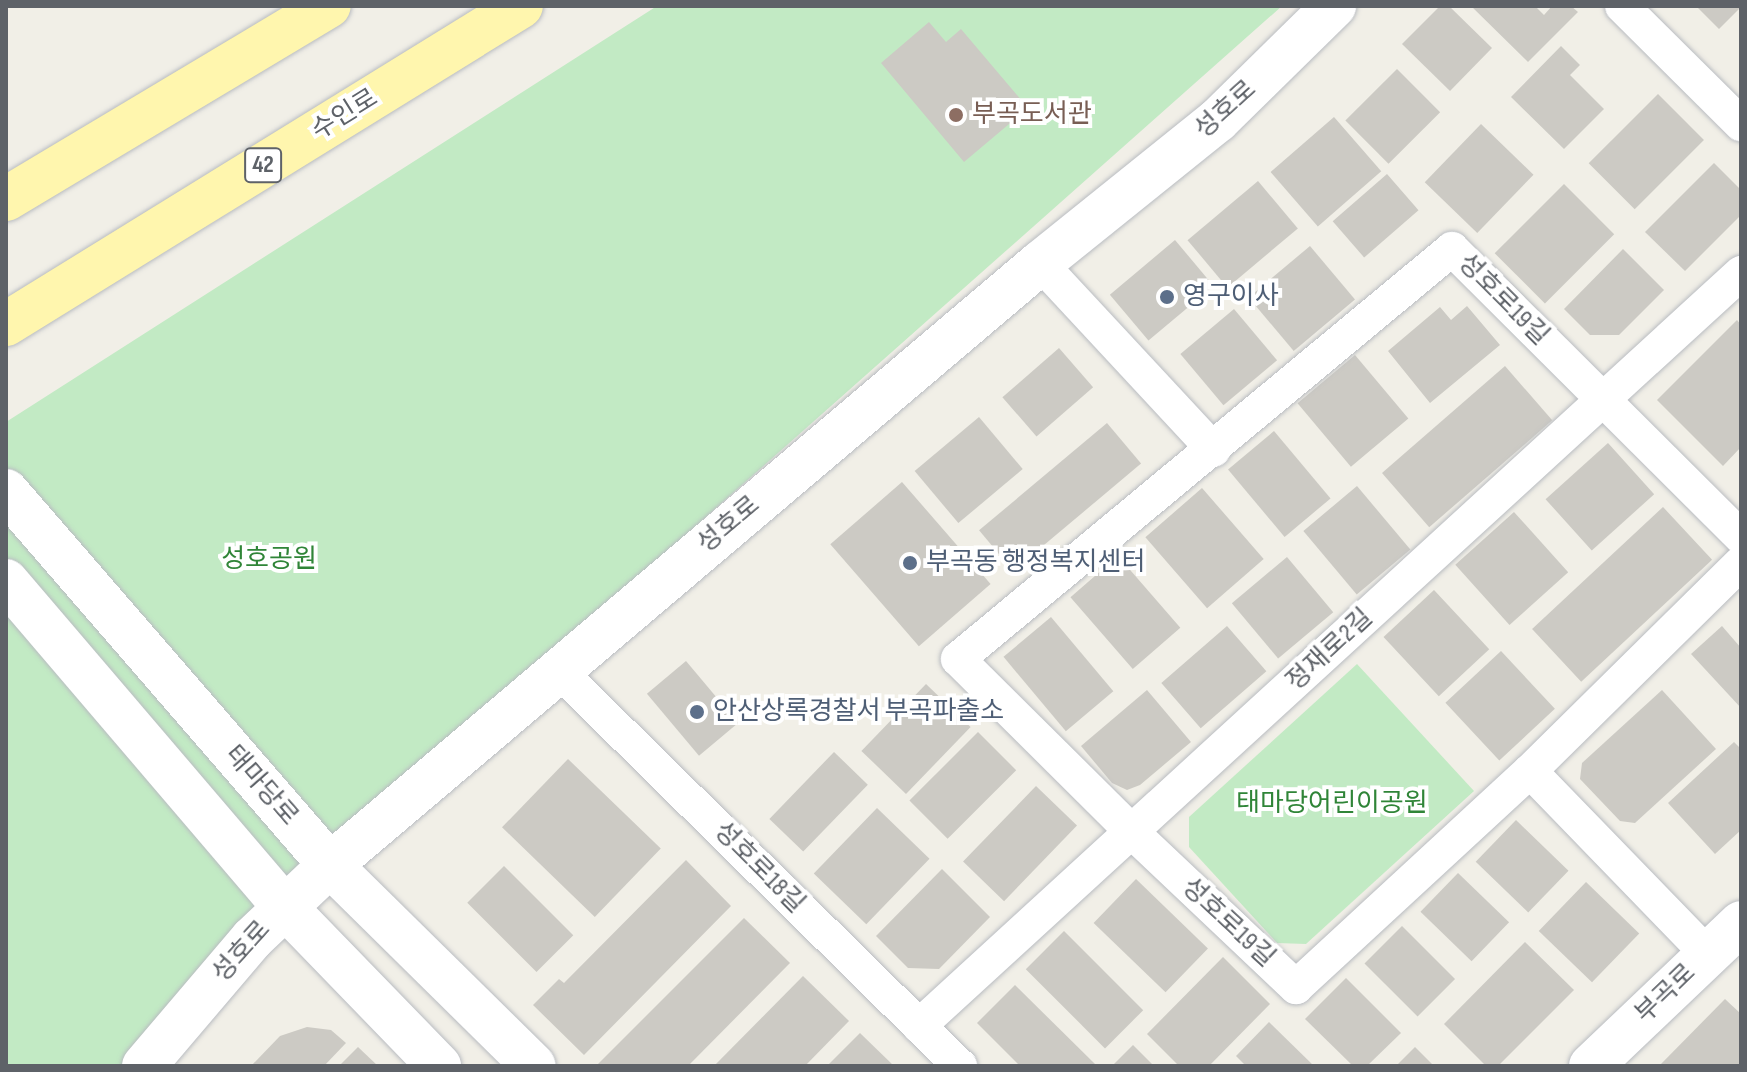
<!DOCTYPE html>
<meta charset="utf-8">
<style>
body{margin:0}
#map{position:relative;width:1747px;height:1072px;overflow:hidden;background:#f1efe7;font-family:"Sofia Sans Condensed","Noto Sans KR",sans-serif}
div>[style]{position:absolute}
.green>*{inset:0;background:#c2eac4}
.building>*{inset:0;background:#cccac4;transform-origin:0 0}
.roads{filter:drop-shadow(0 0 2px #b9bcc1) drop-shadow(0 0 2px #b9bcc1)}
.street>*{height:34px;margin:-17px;padding:0 17px;transform-origin:17px;border-radius:17px;background:#fff}
.secondary>*{height:44px;margin:-22px;padding:0 22px;transform-origin:22px;border-radius:22px;background:#fff}
.primary>*{height:44px;margin:-22px;padding:0 22px;transform-origin:22px;border-radius:22px;background:#fff6ae}
.dots>*{width:22px;height:22px;translate:-50% -50%;box-sizing:border-box;border:4px solid #fff;border-radius:50%}
span{translate:-50% -50%;white-space:nowrap;text-align:center;line-height:1.15;-webkit-text-stroke:8px #fff;paint-order:stroke}
.shield-label span{padding:2px 6px;background:#fff;border:2px solid;border-radius:6px;-webkit-text-stroke-width:0}
.shield-label{font-size:24px;color:#5e6268;font-weight:700}
.street-label{font-size:26px;color:#5e6268}
.education-label{font-size:26px;color:#785e54}
.left{translate:0 -50%;text-align:left}
.service-label{font-size:26px;color:#4e5e75}
.park-label{font-size:26px;color:#308538}
.frame{position:absolute;inset:0;border:8px solid #5e6268;pointer-events:none}
</style>
<div id="map">
<div class="green">
<div style="clip-path:polygon(657px 6px,1282px 6px,239px 931px,121px 1066px,6px 1066px,6px 422px)"></div>
<div style="clip-path:polygon(1357px 664px,1474px 791px,1306px 944px,1277px 943px,1189px 847px,1189px 817px)"></div>
</div>
<div class="building">
<div style="clip-path:polygon(1440px 6px,1449px 6px,1492px 48px,1450px 91px,1402px 44px)"></div>
<div style="clip-path:polygon(1471px 6px,1535px 6px,1544px 15px,1552px 6px,1571px 6px,1578px 12px,1528px 62px)"></div>
<div style="clip-path:polygon(1696px 6px,1741px 6px,1741px 7px,1719px 29px)"></div>
<div style="clip-path:polygon(929px 22px,946px 42px,961px 29px,1028px 108px,964px 162px,881px 63px)"></div>
<div style="clip-path:polygon(1561px 46px,1580px 65px,1570px 75px,1604px 109px,1564px 149px,1511px 97px)"></div>
<div style="left:1397px;top:69px;width:61px;height:73px;rotate:45deg"></div>
<div style="left:1658px;top:94px;width:65px;height:98px;rotate:45deg"></div>
<div style="left:1334px;top:117px;width:72px;height:84px;rotate:49deg"></div>
<div style="left:1481px;top:124px;width:73px;height:81px;rotate:44deg"></div>
<div style="clip-path:polygon(1714px 163px,1741px 190px,1741px 215px,1685px 271px,1645px 232px)"></div>
<div style="left:1387px;top:174px;width:48px;height:72px;rotate:49deg"></div>
<div style="left:1258px;top:181px;width:62px;height:92px;rotate:50deg"></div>
<div style="left:1564px;top:184px;width:71px;height:98px;rotate:45deg"></div>
<div style="left:1175px;top:240px;width:60px;height:85px;rotate:50deg"></div>
<div style="left:1310px;top:246px;width:70px;height:80px;rotate:50deg"></div>
<div style="clip-path:polygon(1623px 249px,1664px 290px,1619px 335px,1590px 335px,1564px 309px)"></div>
<div style="clip-path:polygon(1467px 306px,1500px 345px,1430px 403px,1388px 351px,1440px 307px,1451px 320px)"></div>
<div style="left:1234px;top:309px;width:67px;height:70px;rotate:50deg"></div>
<div style="clip-path:polygon(1737px 320px,1741px 325px,1741px 447px,1723px 466px,1657px 400px)"></div>
<div style="left:1059px;top:348px;width:52px;height:75px;rotate:49deg"></div>
<div style="left:1355px;top:355px;width:83px;height:75px;rotate:50deg"></div>
<div style="left:1505px;top:366px;width:72px;height:163px;rotate:49deg"></div>
<div style="left:979px;top:417px;width:68px;height:84px;rotate:50deg"></div>
<div style="left:1107px;top:423px;width:53px;height:167px;rotate:50deg"></div>
<div style="left:1274px;top:431px;width:88px;height:60px;rotate:50deg"></div>
<div style="left:1608px;top:443px;width:69px;height:84px;rotate:48deg"></div>
<div style="left:902px;top:482px;width:135px;height:95px;rotate:49deg"></div>
<div style="left:1357px;top:486px;width:83px;height:70px;rotate:50deg"></div>
<div style="left:1202px;top:488px;width:94px;height:75px;rotate:49deg"></div>
<div style="left:1663px;top:507px;width:72px;height:179px;rotate:47deg"></div>
<div style="left:1514px;top:512px;width:81px;height:79px;rotate:48deg"></div>
<div style="left:1118px;top:556px;width:95px;height:63px;rotate:49deg"></div>
<div style="left:1287px;top:557px;width:72px;height:72px;rotate:50deg"></div>
<div style="left:1434px;top:590px;width:81px;height:69px;rotate:47deg"></div>
<div style="left:1051px;top:617px;width:97px;height:62px;rotate:50deg"></div>
<div style="left:1227px;top:626px;width:60px;height:87px;rotate:49deg"></div>
<div style="clip-path:polygon(1722px 626px,1741px 648px,1741px 708px,1691px 654px)"></div>
<div style="left:1501px;top:651px;width:79px;height:76px;rotate:47deg"></div>
<div style="left:686px;top:661px;width:81px;height:51px;rotate:50deg"></div>
<div style="left:926px;top:684px;width:62px;height:93px;rotate:44deg"></div>
<div style="clip-path:polygon(1147px 690px,1191px 742px,1140px 785px,1127px 790px,1112px 783px,1081px 746px)"></div>
<div style="clip-path:polygon(1662px 690px,1716px 749px,1635px 823px,1620px 821px,1580px 779px,1582px 763px)"></div>
<div style="left:978px;top:732px;width:54px;height:97px;rotate:45deg"></div>
<div style="clip-path:polygon(1734px 742px,1741px 749px,1741px 830px,1715px 854px,1668px 803px)"></div>
<div style="left:834px;top:752px;width:47px;height:93px;rotate:44deg"></div>
<div style="left:568px;top:759px;width:129px;height:95px;rotate:44deg"></div>
<div style="left:1036px;top:786px;width:57px;height:105px;rotate:44deg"></div>
<div style="left:877px;top:808px;width:73px;height:91px;rotate:44deg"></div>
<div style="left:1516px;top:820px;width:73px;height:58px;rotate:44deg"></div>
<div style="clip-path:polygon(686px 860px,731px 906px,584px 1055px,533px 1005px,559px 979px,564px 983px)"></div>
<div style="left:504px;top:866px;width:98px;height:52px;rotate:45deg"></div>
<div style="clip-path:polygon(942px 869px,990px 917px,939px 969px,908px 968px,876px 936px)"></div>
<div style="left:1458px;top:873px;width:71px;height:54px;rotate:44deg"></div>
<div style="left:1136px;top:879px;width:100px;height:61px;rotate:44deg"></div>
<div style="left:1586px;top:882px;width:74px;height:68px;rotate:44deg"></div>
<div style="clip-path:polygon(744px 918px,790px 963px,688px 1066px,596px 1066px)"></div>
<div style="left:1402px;top:926px;width:75px;height:53px;rotate:45deg"></div>
<div style="left:1064px;top:931px;width:112px;height:54px;rotate:45deg"></div>
<div style="clip-path:polygon(1525px 942px,1574px 990px,1498px 1066px,1486px 1066px,1444px 1024px)"></div>
<div style="clip-path:polygon(1223px 957px,1270px 1004px,1209px 1066px,1179px 1066px,1147px 1034px)"></div>
<div style="clip-path:polygon(803px 976px,849px 1021px,805px 1066px,714px 1066px)"></div>
<div style="clip-path:polygon(1346px 978px,1401px 1033px,1367px 1066px,1353px 1066px,1305px 1019px)"></div>
<div style="clip-path:polygon(1015px 985px,1095px 1064px,1093px 1066px,1020px 1066px,977px 1023px)"></div>
<div style="clip-path:polygon(1725px 999px,1741px 1014px,1741px 1066px,1659px 1066px)"></div>
<div style="clip-path:polygon(1269px 1022px,1314px 1066px,1246px 1066px,1236px 1056px)"></div>
<div style="clip-path:polygon(307px 1027px,331px 1030px,346px 1043px,324px 1066px,251px 1066px,280px 1036px)"></div>
<div style="clip-path:polygon(860px 1033px,894px 1066px,827px 1066px)"></div>
<div style="clip-path:polygon(1133px 1045px,1154px 1066px,1112px 1066px)"></div>
<div style="clip-path:polygon(358px 1047px,378px 1066px,339px 1066px)"></div>
<div style="clip-path:polygon(1415px 1047px,1434px 1066px,1396px 1066px)"></div>
</div>
<div class="roads">
<div class="street">
<div style="left:1622px;top:6px;width:168px;rotate:44.8deg"></div>
<div style="left:1040px;top:263px;width:255px;rotate:47.1deg"></div>
<div style="left:1741px;top:537px;width:408px;rotate:-135.1deg"></div>
<div style="left:1452px;top:249px;width:642px;rotate:140.31deg"></div>
<div style="left:958px;top:659px;width:245px;rotate:44.8deg"></div>
<div style="left:1132px;top:832px;width:226px;rotate:43.4deg"></div>
<div style="left:1296px;top:987px;width:318px;rotate:-42.7deg"></div>
<div style="left:1530px;top:771px;width:296px;rotate:-44.6deg"></div>
<div style="left:557px;top:669px;width:566px;rotate:44.57deg"></div>
<div style="left:1530px;top:771px;width:256px;rotate:45.9deg"></div>
<div style="left:919px;top:1026px;width:1115px;rotate:-42.49deg"></div>
</div>
<div class="secondary">
<div style="left:6px;top:491px;width:495px;rotate:49.1deg"></div>
<div style="left:330px;top:865px;width:286px;rotate:44.6deg"></div>
<div style="left:6px;top:581px;width:428px;rotate:49.5deg"></div>
<div style="left:284px;top:906px;width:223px;rotate:45.9deg"></div>
<div style="left:144px;top:1066px;width:167px;rotate:-49.6deg"></div>
<div style="left:252px;top:939px;width:108px;rotate:-43.5deg"></div>
<div style="left:330px;top:865px;width:931px;rotate:-40.29deg"></div>
<div style="left:1040px;top:263px;width:228px;rotate:-38.8deg"></div>
<div style="left:1218px;top:120px;width:163px;rotate:-44.5deg"></div>
<div style="left:1591px;top:1066px;width:207px;rotate:-43.6deg"></div>
</div>
<div class="primary">
<div style="left:6px;top:199px;width:376px;rotate:-30.9deg"></div>
<div style="left:6px;top:324px;width:605px;rotate:-31.69deg"></div>
</div>
</div>
<div class="dots">
<div style="left:956px;top:115px;background:#8d6e63"></div>
<div style="left:1167px;top:297px;background:#5c6f8a"></div>
<div style="left:910px;top:563px;background:#5c6f8a"></div>
<div style="left:697px;top:712px;background:#5c6f8a"></div>
</div>
<div class="shield-label">
<span style="left:263px;top:165px">42</span>
</div>
<div class="street-label">
<span style="left:1226px;top:110px;rotate:-42deg">성호로</span>
<span style="left:345px;top:115px;rotate:-32deg">수인로</span>
<span style="left:1503px;top:300px;rotate:45deg">성호로19길</span>
<span style="left:729px;top:525px;rotate:-40deg">성호로</span>
<span style="left:1330px;top:650px;rotate:-43deg">정재로2길</span>
<span style="left:261px;top:786px;rotate:49deg">태마당로</span>
<span style="left:759px;top:868px;rotate:45deg">성호로18길</span>
<span style="left:1228px;top:923px;rotate:43deg">성호로19길</span>
<span style="left:242px;top:952px;rotate:-48deg">성호로</span>
<span style="left:1666px;top:994px;rotate:-44deg">부곡로</span>
</div>
<div class="education-label">
<span class="left" style="left:972px;top:115px">부곡도서관</span>
</div>
<div class="service-label">
<span class="left" style="left:1183px;top:297px">영구이사</span>
<span class="left" style="left:926px;top:563px">부곡동 행정복지센터</span>
<span class="left" style="left:713px;top:712px">안산상록경찰서 부곡파출소</span>
</div>
<div class="park-label">
<span style="left:269px;top:560px">성호공원</span>
<span style="left:1332px;top:804px">태마당어린이공원</span>
</div>
<div class="frame"></div>
</div>
